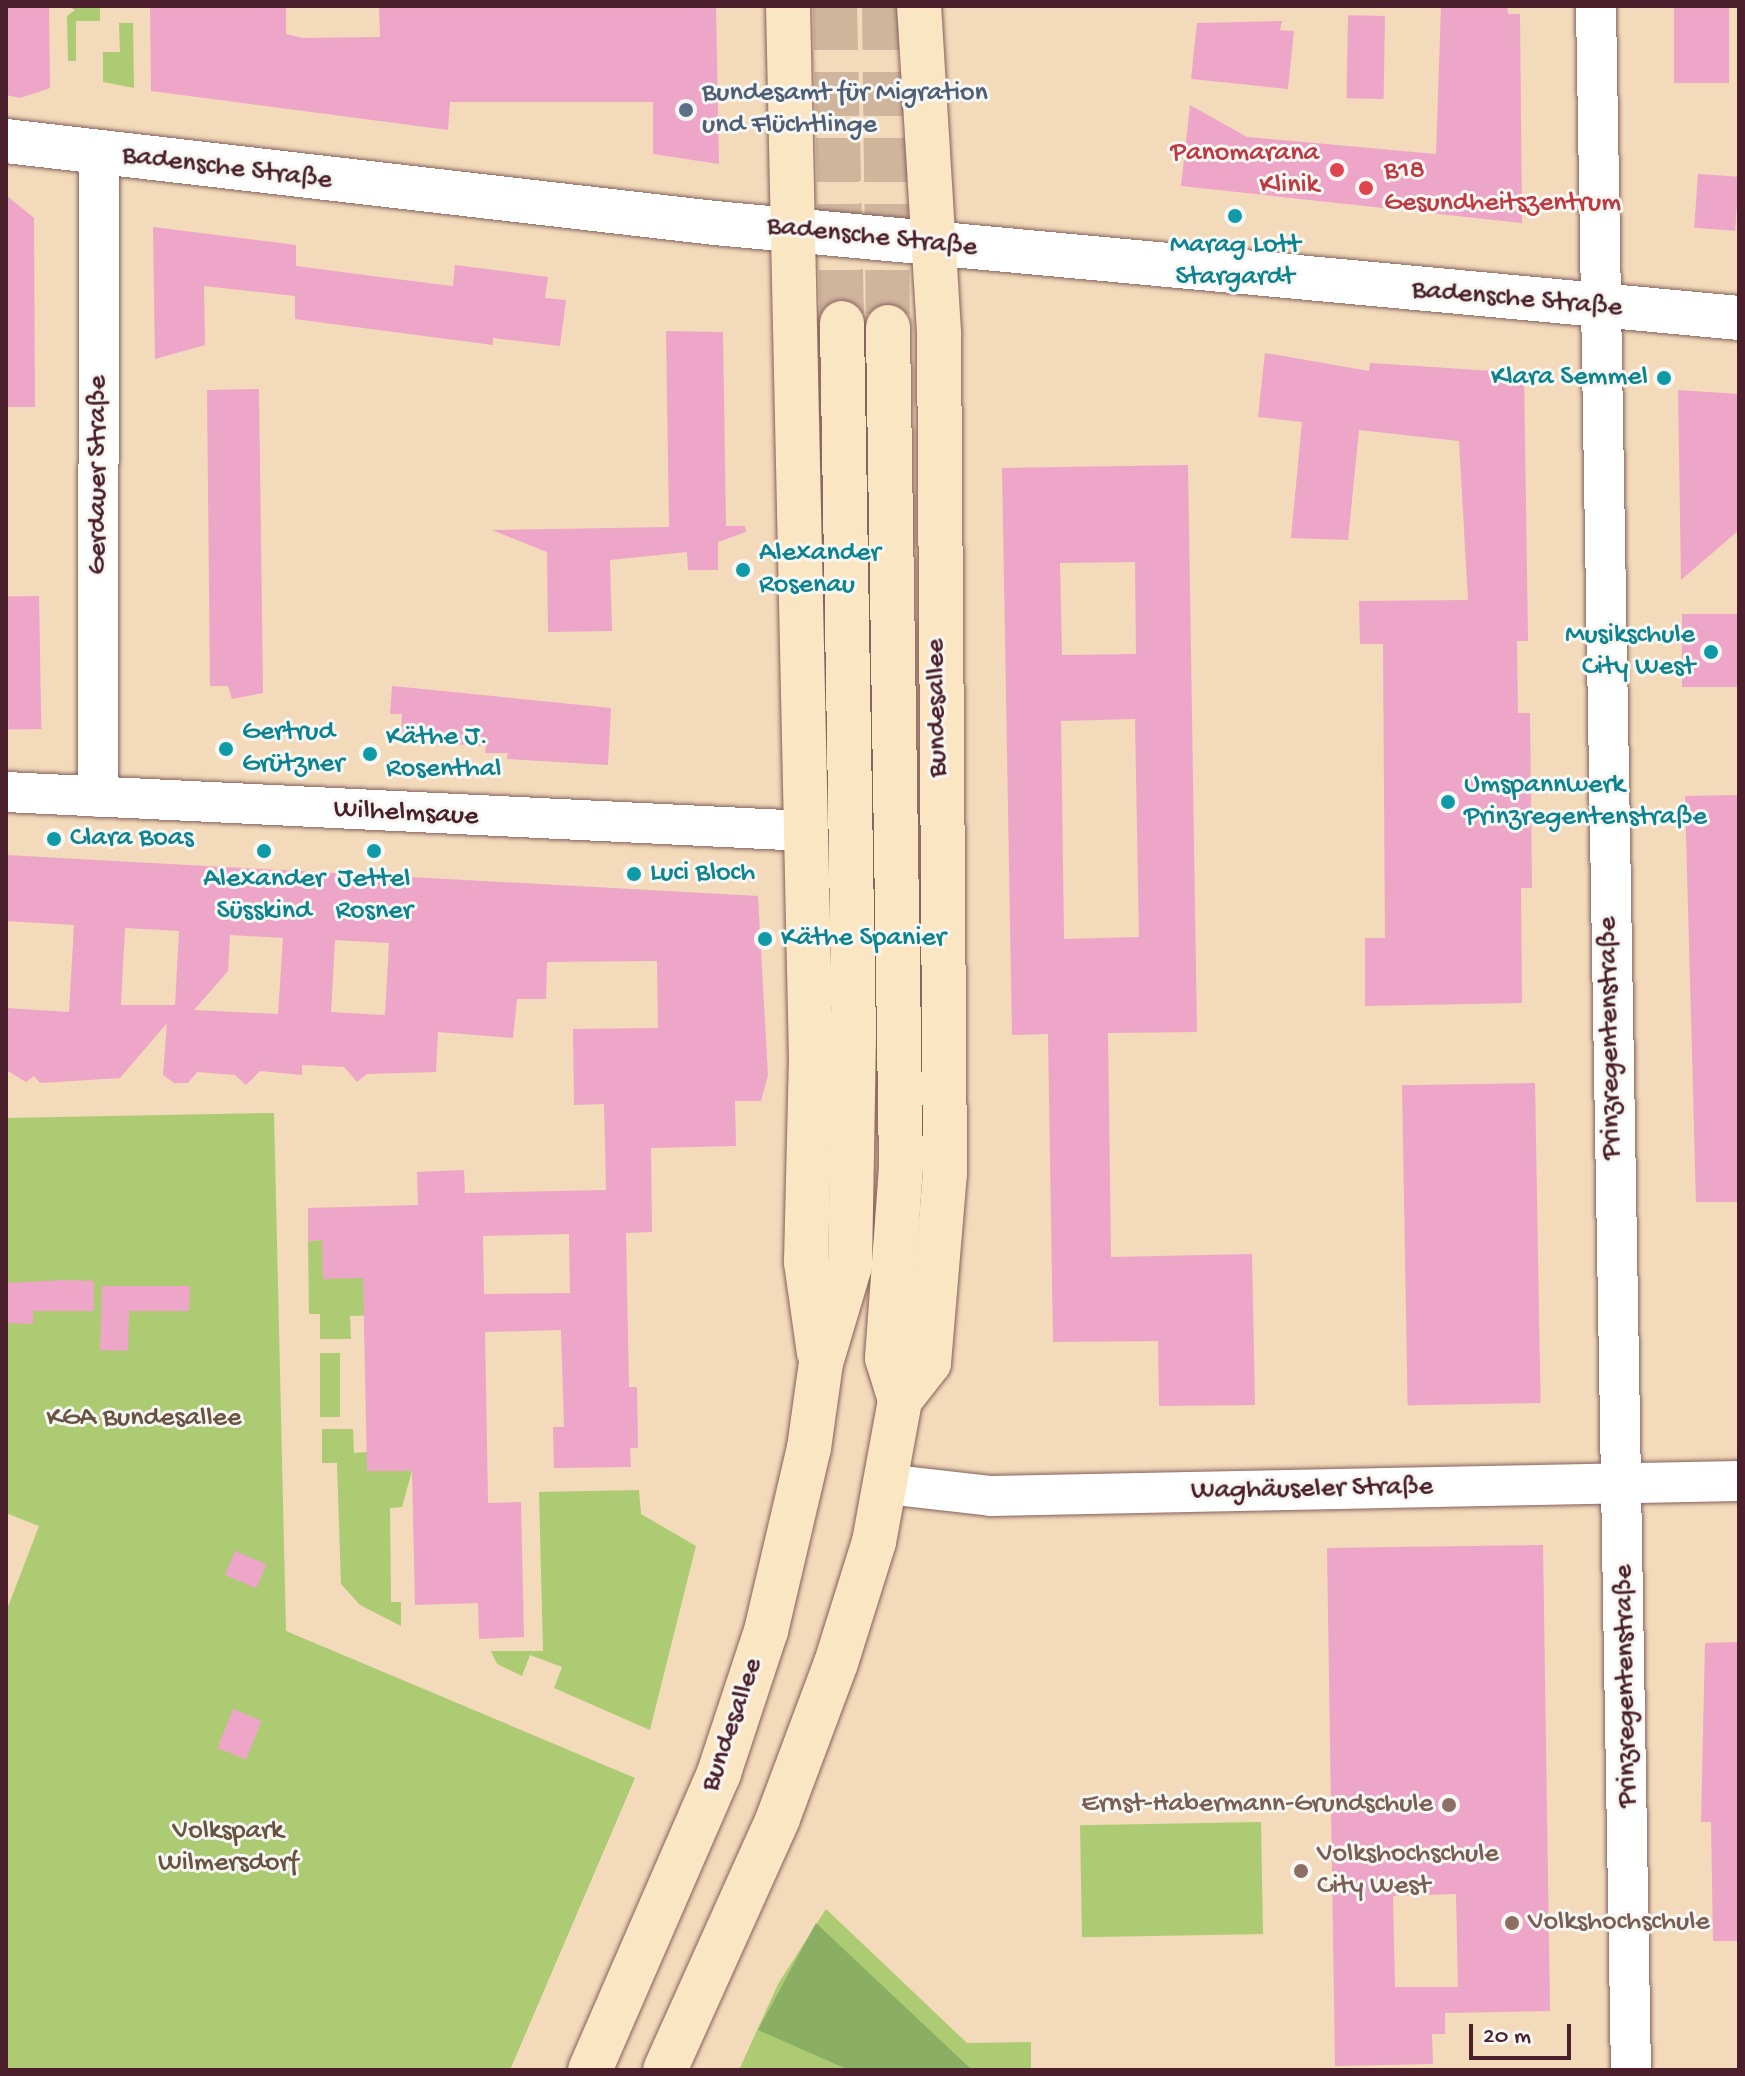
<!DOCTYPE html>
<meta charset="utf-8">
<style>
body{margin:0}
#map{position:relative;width:1745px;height:2076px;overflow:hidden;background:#f2daba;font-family:"Gochi Hand",sans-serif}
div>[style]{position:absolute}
.green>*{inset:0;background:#adcb72;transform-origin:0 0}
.forest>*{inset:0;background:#8aaf64}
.building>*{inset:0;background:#eda5c8;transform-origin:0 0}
.secondary-tunnel>*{height:44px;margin-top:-22px;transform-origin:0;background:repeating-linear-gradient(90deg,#d0b59d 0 44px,transparent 0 66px)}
.roads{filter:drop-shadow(0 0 2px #85605d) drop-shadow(0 0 2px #85605d)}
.minor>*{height:40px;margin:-20px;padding:0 20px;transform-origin:20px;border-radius:20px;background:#fff}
.tertiary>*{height:44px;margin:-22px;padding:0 22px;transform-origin:22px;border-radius:22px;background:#fff}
.secondary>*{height:44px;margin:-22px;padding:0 22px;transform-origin:22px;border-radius:22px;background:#fbe6c4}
.dots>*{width:22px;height:22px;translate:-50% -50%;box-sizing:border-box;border:4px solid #f6f6f2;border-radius:50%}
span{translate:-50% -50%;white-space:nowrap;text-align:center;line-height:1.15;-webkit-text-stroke:6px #f6f6f2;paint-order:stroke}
.service-label{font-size:28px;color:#4e5e75}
.left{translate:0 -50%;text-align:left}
.health-label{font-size:28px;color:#be3a42}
.right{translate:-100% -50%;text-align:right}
.street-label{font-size:28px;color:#4a1f2b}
.culture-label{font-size:28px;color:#0d838f}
.park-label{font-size:28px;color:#685340}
.education-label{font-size:28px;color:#785e54}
.frame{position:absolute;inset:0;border:8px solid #4a1f2b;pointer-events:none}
.scale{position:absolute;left:1469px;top:2024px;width:102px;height:36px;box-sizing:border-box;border:4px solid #4a1f2b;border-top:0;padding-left:10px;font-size:24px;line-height:28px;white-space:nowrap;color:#4a1f2b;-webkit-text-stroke:6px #f6f6f2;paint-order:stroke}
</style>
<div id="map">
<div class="green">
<div style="clip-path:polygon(68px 6px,100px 6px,100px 21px,76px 21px,76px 61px,68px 61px,67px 16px,75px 10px)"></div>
<div style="clip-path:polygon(119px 23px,133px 23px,134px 88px,103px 82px,103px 52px,120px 52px)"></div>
<div style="clip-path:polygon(274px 1113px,286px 1631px,635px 1778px,510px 2070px,6px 2070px,6px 1612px,39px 1526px,6px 1513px,6px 1118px)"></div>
<div style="clip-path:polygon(322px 1240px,382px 1277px,383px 1315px,350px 1316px,351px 1339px,320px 1339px,320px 1314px,309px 1314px,308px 1241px)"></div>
<div style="left:320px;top:1353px;width:20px;height:64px"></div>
<div style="clip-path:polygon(322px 1429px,353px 1429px,354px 1453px,367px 1452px,368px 1471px,412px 1471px,402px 1507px,390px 1508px,391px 1602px,401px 1602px,401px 1626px,360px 1605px,341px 1584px,337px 1463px,322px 1463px)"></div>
<div style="clip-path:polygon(639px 1490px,641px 1514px,696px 1546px,650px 1730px,554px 1688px,562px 1667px,530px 1655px,522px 1676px,497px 1664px,491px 1651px,543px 1651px,539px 1492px)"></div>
<div style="left:1261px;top:1822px;width:112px;height:181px;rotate:89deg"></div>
<div style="clip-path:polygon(826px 1909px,967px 2043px,1031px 2042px,1031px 2070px,739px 2070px,778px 1984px)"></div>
</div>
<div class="forest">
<div style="clip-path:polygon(816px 1923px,972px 2070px,849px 2070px,758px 2030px)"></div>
</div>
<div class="building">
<div style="clip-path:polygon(6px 6px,49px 6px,50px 88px,20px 98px,6px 95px)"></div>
<div style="clip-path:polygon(150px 6px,286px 6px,286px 34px,303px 38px,380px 37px,379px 6px,716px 6px,719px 164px,653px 154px,653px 102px,450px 102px,448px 130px,151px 91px)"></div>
<div style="clip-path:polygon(1441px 6px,1507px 6px,1508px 14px,1520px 14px,1522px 223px,1181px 186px,1190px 105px,1247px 137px,1436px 154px)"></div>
<div style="left:1674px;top:6px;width:55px;height:77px"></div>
<div style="left:1385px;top:16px;width:83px;height:37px;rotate:91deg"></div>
<div style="clip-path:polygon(1282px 21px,1280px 30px,1294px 31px,1288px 89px,1191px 79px,1197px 23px)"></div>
<div style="left:1698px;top:174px;width:41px;height:54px;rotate:4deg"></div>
<div style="clip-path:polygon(6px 195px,34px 218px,35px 407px,6px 407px)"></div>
<div style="clip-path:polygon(153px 227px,296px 245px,296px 266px,396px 279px,453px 286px,455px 265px,548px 277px,545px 298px,566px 300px,560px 346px,493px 338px,493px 345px,295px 319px,295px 296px,204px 286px,205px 345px,155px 359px)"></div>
<div style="clip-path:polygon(666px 331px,723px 332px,726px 526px,745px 526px,746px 532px,718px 542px,718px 570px,688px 570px,687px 552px,610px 560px,612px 631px,548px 632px,547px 552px,492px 530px,669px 527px)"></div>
<div style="clip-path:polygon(1265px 353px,1369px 371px,1370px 363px,1524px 373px,1528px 641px,1517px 641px,1518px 713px,1530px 713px,1532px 888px,1521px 888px,1522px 1003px,1365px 1006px,1365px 938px,1385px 938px,1383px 644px,1360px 644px,1359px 601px,1468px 600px,1459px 441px,1359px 430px,1348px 540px,1291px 538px,1302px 422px,1258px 417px)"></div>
<div style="clip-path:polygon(259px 389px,263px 693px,232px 699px,228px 686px,210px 686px,207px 390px)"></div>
<div style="clip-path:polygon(1678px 390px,1739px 394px,1739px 530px,1681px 580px)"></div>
<div style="clip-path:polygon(evenodd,1188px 465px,1197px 1032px,1108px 1033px,1111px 1257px,1252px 1254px,1255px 1405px,1159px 1406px,1158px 1341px,1053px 1342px,1048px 1034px,1012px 1035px,1002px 468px,1188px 465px,1135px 562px,1136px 654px,1062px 655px,1060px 563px,1135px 562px,1188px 465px,1135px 719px,1139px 937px,1064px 939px,1061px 721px,1135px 719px)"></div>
<div style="left:39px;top:596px;width:133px;height:33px;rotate:89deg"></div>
<div style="left:1739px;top:614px;width:73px;height:57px;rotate:90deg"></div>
<div style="clip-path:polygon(392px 686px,611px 708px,608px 765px,507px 759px,508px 753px,485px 753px,486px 746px,412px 742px,412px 735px,401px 735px,402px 714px,390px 714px)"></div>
<div style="clip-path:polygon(1739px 795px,1739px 1202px,1696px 1202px,1685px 796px)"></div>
<div style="clip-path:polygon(evenodd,6px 855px,758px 896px,768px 1075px,761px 1101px,735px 1101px,736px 1146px,651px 1148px,652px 1232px,626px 1233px,629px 1387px,637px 1387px,638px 1448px,630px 1448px,631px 1467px,554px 1468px,553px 1427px,564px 1427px,561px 1330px,485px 1332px,488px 1503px,521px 1502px,524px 1637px,479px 1639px,478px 1603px,415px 1605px,412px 1471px,367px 1471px,363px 1278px,323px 1279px,322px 1240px,308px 1241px,308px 1208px,418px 1205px,417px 1172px,464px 1170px,465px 1193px,606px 1190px,604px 1104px,574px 1105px,573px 1029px,658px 1028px,657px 961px,547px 962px,546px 999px,517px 999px,513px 1038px,438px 1032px,436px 1072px,367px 1074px,357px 1082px,344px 1067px,302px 1065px,302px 1075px,260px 1071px,246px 1085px,235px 1075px,197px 1072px,188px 1083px,174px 1083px,163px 1075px,167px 1023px,120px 1078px,40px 1083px,34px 1076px,26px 1082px,6px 1070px,6px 1008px,69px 1012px,74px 925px,6px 921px,6px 855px,125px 928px,179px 931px,175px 1005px,121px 1005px,125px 928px,6px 855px,230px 935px,283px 938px,278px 1014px,194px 1010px,228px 971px,230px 935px,6px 855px,335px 940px,389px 943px,385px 1015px,331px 1012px,335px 940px,6px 855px,569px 1234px,570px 1293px,484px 1294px,483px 1236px,569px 1234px)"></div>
<div style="left:1535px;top:1083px;width:320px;height:133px;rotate:89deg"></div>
<div style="clip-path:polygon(65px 1280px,94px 1281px,94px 1311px,33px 1311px,33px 1324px,6px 1323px,6px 1283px)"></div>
<div style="clip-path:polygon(102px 1286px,190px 1286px,189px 1311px,129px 1311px,128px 1351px,100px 1350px)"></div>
<div style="clip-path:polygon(evenodd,1543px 1545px,1550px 2011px,1445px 2013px,1445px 2034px,1432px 2034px,1433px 2064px,1335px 2066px,1327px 1548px,1543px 1545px,1456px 1894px,1458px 1987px,1395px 1987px,1393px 1896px,1456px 1894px)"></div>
<div style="left:235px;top:1551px;width:34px;height:26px;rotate:23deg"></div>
<div style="clip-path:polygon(1739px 1642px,1739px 1941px,1713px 1941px,1711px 1822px,1701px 1822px,1705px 1643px)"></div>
<div style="left:233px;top:1709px;width:31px;height:42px;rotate:22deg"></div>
</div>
<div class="secondary-tunnel">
<div style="left:835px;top:6px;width:317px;rotate:88.7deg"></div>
<div style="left:884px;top:6px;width:321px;rotate:89.3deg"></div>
</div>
<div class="roads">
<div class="minor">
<div style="left:1596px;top:6px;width:2064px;rotate:89.03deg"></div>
<div style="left:6px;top:792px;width:801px;rotate:2.79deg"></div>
<div style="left:98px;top:797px;width:644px;rotate:-89.91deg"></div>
<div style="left:886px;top:1484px;width:106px;rotate:6.5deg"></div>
<div style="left:991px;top:1496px;width:748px;rotate:-1.15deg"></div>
</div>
<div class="tertiary">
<div style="left:6px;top:141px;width:714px;rotate:6.6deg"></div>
<div style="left:715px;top:223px;width:1028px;rotate:5.3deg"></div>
</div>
<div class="secondary">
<div style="left:788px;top:6px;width:1051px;rotate:88.75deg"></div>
<div style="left:811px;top:1057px;width:205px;rotate:91.4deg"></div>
<div style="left:806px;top:1262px;width:92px;rotate:81.9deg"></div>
<div style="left:900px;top:1400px;width:47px;rotate:-51.9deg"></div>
<div style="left:929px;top:1363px;width:191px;rotate:-85.2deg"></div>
<div style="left:945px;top:1173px;width:841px;rotate:-90.41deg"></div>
<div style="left:939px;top:332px;width:327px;rotate:-93.5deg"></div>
<div style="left:590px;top:2070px;width:324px;rotate:-66.5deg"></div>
<div style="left:719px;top:1773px;width:150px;rotate:-71.7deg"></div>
<div style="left:766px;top:1631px;width:188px;rotate:-76.8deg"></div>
<div style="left:809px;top:1448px;width:86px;rotate:-82deg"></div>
<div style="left:821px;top:1363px;width:101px;rotate:-73.4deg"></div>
<div style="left:850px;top:1266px;width:231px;rotate:-89deg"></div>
<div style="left:854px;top:1035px;width:712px;rotate:-90.97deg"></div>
<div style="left:665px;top:2070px;width:276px;rotate:-65.8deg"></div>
<div style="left:778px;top:1818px;width:165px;rotate:-69.5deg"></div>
<div style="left:836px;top:1663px;width:127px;rotate:-72.6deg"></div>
<div style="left:874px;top:1542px;width:144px;rotate:-79.6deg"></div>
<div style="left:900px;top:1400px;width:44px;rotate:-107.2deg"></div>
<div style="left:887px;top:1358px;width:192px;rotate:-85.8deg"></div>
<div style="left:901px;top:1167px;width:840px;rotate:-90.89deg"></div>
</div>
</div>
<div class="dots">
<div style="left:686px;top:110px;background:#5c6f8a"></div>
<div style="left:1337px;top:170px;background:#e0444e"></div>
<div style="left:1366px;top:188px;background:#e0444e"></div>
<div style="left:1235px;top:216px;background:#0f9aa8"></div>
<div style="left:1664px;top:378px;background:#0f9aa8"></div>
<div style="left:743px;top:570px;background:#0f9aa8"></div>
<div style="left:1711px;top:652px;background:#0f9aa8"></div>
<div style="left:226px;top:749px;background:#0f9aa8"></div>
<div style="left:370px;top:754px;background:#0f9aa8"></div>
<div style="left:1448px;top:802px;background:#0f9aa8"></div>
<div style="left:54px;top:839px;background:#0f9aa8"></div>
<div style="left:264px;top:851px;background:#0f9aa8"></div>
<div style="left:374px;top:851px;background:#0f9aa8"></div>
<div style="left:634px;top:874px;background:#0f9aa8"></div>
<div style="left:765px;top:939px;background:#0f9aa8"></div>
<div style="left:1449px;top:1805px;background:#8d6e63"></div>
<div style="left:1301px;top:1871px;background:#8d6e63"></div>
<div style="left:1512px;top:1923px;background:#8d6e63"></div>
</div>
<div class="service-label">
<span class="left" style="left:702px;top:110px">Bundesamt für Migration<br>und Flüchtlinge</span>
</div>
<div class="health-label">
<span class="right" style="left:1319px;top:170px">Panomarana<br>Klinik</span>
<span class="left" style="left:1384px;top:188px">B18<br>Gesundheitszentrum</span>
</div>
<div class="street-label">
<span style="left:227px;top:169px;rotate:7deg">Badensche Straße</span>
<span style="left:872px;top:238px;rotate:6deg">Badensche Straße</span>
<span style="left:1517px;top:300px;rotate:5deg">Badensche Straße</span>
<span style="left:99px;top:475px;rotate:-90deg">Gerdauer Straße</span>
<span style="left:938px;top:708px;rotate:-91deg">Bundesallee</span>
<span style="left:406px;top:814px;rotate:3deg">Wilhelmsaue</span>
<span style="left:1611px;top:1038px;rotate:-91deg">Prinzregentenstraße</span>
<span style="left:1312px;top:1490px;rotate:-1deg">Waghäuseler Straße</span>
<span style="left:1627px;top:1686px;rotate:-91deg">Prinzregentenstraße</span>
<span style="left:733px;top:1725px;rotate:-71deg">Bundesallee</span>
</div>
<div class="culture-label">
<span style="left:1235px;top:262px">Marag Lott<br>Stargardt</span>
<span class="right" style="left:1648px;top:378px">Klara Semmel</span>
<span class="left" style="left:759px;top:570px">Alexander<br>Rosenau</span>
<span class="right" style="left:1695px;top:652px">Musikschule<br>City West</span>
<span class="left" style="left:242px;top:749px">Gertrud<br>Grützner</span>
<span class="left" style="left:386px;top:754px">Käthe J.<br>Rosenthal</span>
<span class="left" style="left:1464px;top:802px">Umspannwerk<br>Prinzregentenstraße</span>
<span class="left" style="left:70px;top:839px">Clara Boas</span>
<span class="left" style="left:650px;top:874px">Luci Bloch</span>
<span style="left:264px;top:896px">Alexander<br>Süsskind</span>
<span style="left:374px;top:896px">Jettel<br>Rosner</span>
<span class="left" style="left:781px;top:939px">Käthe Spanier</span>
</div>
<div class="park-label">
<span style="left:144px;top:1419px">KGA Bundesallee</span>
<span style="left:228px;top:1848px">Volkspark<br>Wilmersdorf</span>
</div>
<div class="education-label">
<span class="right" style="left:1433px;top:1805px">Ernst-Habermann-Grundschule</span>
<span class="left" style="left:1317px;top:1871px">Volkshochschule<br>City West</span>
<span class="left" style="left:1528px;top:1923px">Volkshochschule</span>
</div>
<div class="frame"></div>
<div class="scale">20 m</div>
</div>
